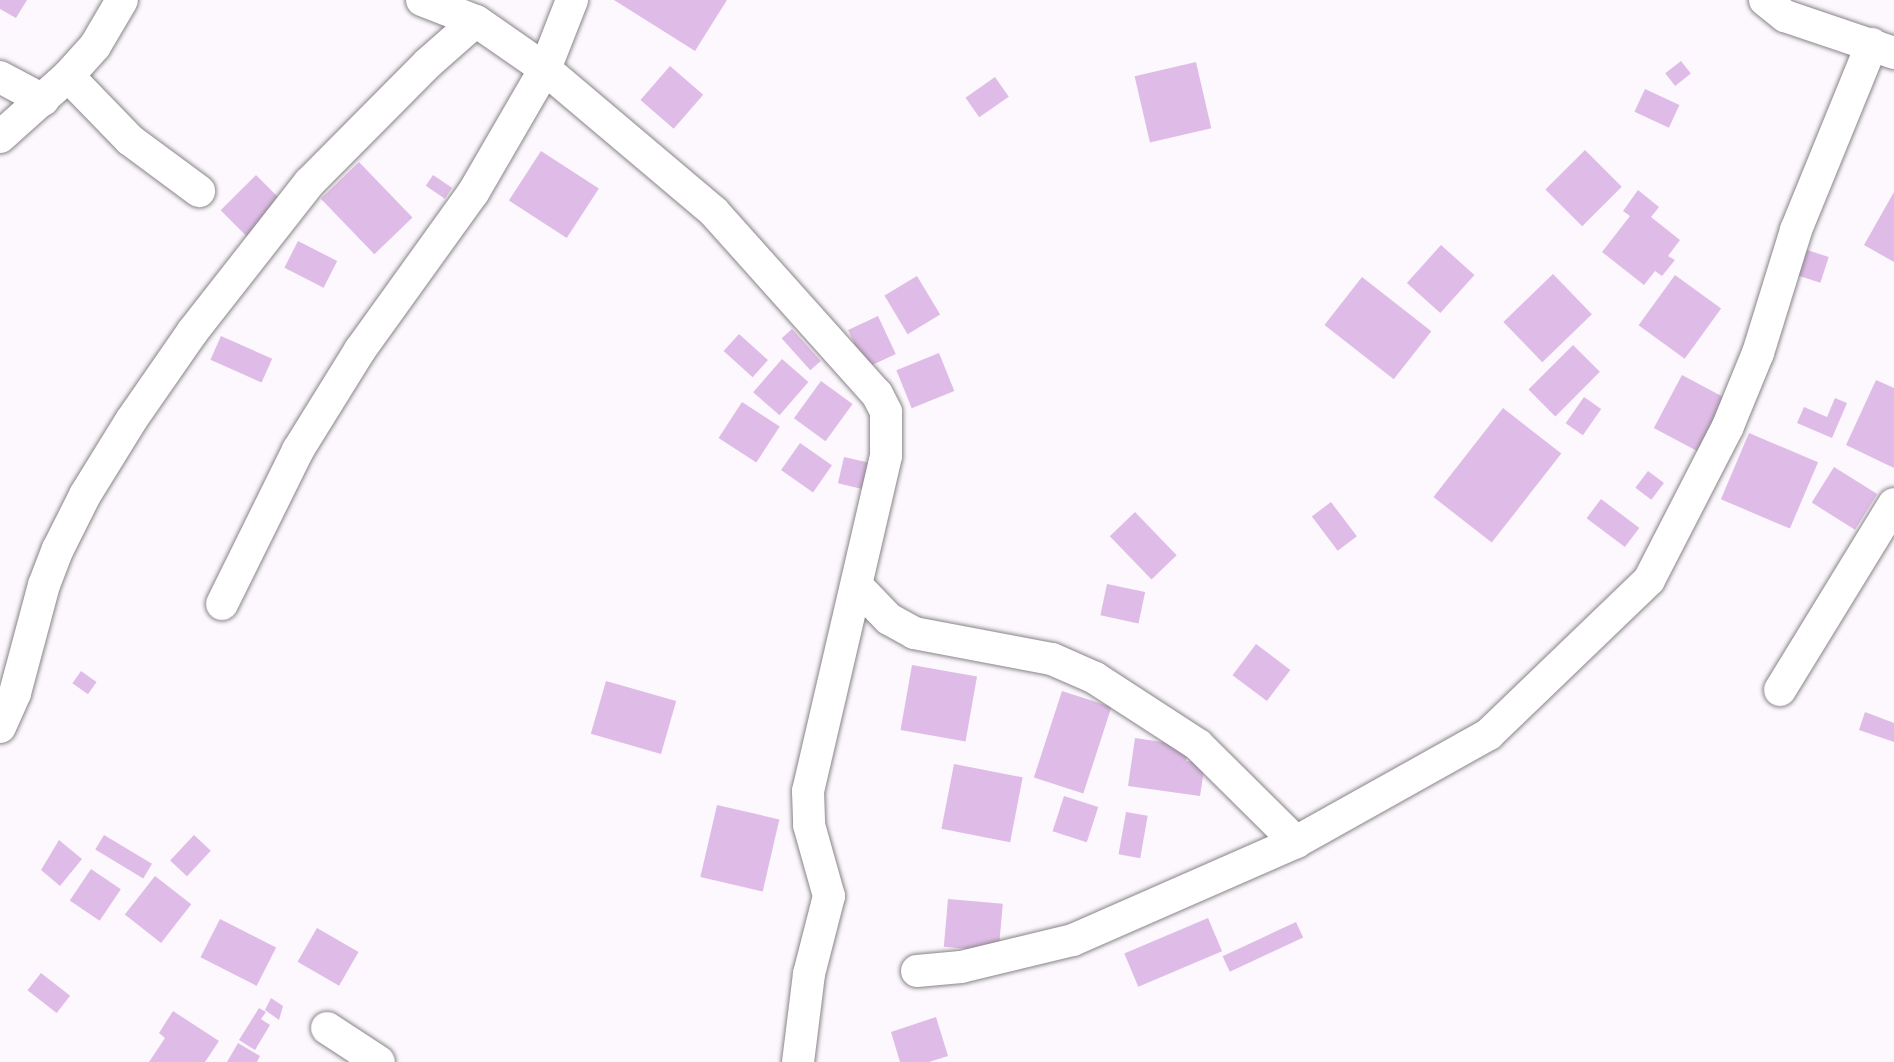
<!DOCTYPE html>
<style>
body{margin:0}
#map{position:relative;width:1894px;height:1062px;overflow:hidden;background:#fcf8fd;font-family:Lato,sans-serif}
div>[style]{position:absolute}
.building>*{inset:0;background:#dfbce7;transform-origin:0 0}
.roads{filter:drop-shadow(0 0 2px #888488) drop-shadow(0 0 2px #888488)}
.minor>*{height:32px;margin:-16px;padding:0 16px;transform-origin:16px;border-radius:16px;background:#fff}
span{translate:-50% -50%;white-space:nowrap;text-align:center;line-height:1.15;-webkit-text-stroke:7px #fcf8fd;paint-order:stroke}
</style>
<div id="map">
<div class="building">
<div style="clip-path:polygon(0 0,27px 0,16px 18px,0 9px)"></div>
<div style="clip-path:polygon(614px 0,727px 0,695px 51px)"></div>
<div style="left:1681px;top:61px;width:16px;height:20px;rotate:52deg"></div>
<div style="left:1196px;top:62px;width:68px;height:63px;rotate:77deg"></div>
<div style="left:670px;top:66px;width:44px;height:45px;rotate:41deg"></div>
<div style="left:995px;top:77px;width:24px;height:36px;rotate:55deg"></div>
<div style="left:1645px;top:89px;width:38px;height:25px;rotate:25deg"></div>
<div style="left:1585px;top:150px;width:52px;height:56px;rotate:45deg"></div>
<div style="left:541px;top:151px;width:69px;height:59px;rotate:33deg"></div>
<div style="left:359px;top:162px;width:77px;height:53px;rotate:46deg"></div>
<div style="left:256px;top:175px;width:42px;height:50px;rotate:45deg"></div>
<div style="left:433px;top:175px;width:23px;height:13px;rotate:34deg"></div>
<div style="clip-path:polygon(1638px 190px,1659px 207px,1651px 217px,1680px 240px,1668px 256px,1675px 260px,1662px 276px,1655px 271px,1644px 285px,1602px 252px,1630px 216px,1623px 211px)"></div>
<div style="clip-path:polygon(1894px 192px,1894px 262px,1864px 245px)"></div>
<div style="left:298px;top:241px;width:44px;height:30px;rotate:27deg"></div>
<div style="left:1441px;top:245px;width:45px;height:51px;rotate:42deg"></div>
<div style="left:1804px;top:249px;width:26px;height:27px;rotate:18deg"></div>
<div style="left:1553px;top:274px;width:56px;height:69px;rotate:46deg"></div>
<div style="left:1675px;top:275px;width:57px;height:62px;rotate:36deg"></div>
<div style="left:917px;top:276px;width:45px;height:38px;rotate:59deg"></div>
<div style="left:1362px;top:277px;width:88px;height:61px;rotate:38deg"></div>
<div style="left:878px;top:316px;width:42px;height:33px;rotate:65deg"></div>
<div style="left:792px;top:329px;width:43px;height:14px;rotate:48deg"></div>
<div style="left:739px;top:334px;width:39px;height:23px;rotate:42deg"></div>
<div style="left:221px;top:336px;width:56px;height:26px;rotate:24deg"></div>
<div style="left:1573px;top:345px;width:38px;height:63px;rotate:45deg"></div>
<div style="left:939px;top:353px;width:41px;height:46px;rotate:68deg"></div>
<div style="left:782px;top:359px;width:35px;height:44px;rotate:41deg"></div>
<div style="left:1682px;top:375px;width:51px;height:60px;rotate:28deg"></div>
<div style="clip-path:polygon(1876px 380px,1894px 388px,1894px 468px,1846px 445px)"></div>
<div style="left:821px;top:381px;width:39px;height:46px;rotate:36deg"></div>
<div style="left:1584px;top:397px;width:21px;height:32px;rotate:35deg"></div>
<div style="clip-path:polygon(1835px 398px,1847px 403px,1832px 438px,1797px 423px,1804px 407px,1827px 417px)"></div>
<div style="left:742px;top:402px;width:45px;height:43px;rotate:33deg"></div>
<div style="left:1503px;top:408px;width:74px;height:113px;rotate:38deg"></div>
<div style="left:1749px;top:433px;width:75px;height:72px;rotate:23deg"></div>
<div style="left:800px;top:443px;width:39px;height:33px;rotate:35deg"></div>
<div style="left:844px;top:457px;width:26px;height:27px;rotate:13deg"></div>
<div style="left:1834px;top:467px;width:51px;height:42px;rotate:32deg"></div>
<div style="left:1648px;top:471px;width:20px;height:21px;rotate:37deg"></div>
<div style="left:1601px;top:499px;width:48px;height:24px;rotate:37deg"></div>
<div style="left:1331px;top:502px;width:43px;height:24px;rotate:53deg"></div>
<div style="left:1135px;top:512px;width:60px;height:35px;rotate:46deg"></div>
<div style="left:1107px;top:584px;width:39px;height:32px;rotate:12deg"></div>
<div style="left:1256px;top:644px;width:43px;height:39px;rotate:37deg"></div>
<div style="left:912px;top:665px;width:66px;height:66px;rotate:10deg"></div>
<div style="left:81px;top:671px;width:19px;height:15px;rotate:35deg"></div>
<div style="left:606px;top:681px;width:73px;height:55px;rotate:16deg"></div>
<div style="left:1062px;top:691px;width:52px;height:91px;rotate:18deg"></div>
<div style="clip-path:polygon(1865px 712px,1894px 723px,1894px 742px,1859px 730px)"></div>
<div style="clip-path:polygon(1135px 738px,1189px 746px,1186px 761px,1205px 763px,1200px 796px,1128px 786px)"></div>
<div style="left:954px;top:764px;width:70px;height:66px;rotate:11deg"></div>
<div style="left:1064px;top:796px;width:36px;height:37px;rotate:18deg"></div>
<div style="left:717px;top:805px;width:64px;height:74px;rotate:13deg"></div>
<div style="left:1126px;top:812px;width:22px;height:43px;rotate:10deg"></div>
<div style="left:104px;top:835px;width:56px;height:17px;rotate:31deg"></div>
<div style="left:194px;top:835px;width:23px;height:35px;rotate:43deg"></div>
<div style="clip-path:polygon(59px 840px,82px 859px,60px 886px,41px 870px)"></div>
<div style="left:91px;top:869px;width:36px;height:38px;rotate:34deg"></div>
<div style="left:155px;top:876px;width:46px;height:49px;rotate:38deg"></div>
<div style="left:948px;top:899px;width:55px;height:48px;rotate:5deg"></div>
<div style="left:1208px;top:918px;width:36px;height:91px;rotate:67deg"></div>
<div style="left:220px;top:919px;width:63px;height:43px;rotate:27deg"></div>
<div style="left:1296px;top:922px;width:17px;height:81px;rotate:65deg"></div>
<div style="left:317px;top:928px;width:48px;height:39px;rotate:30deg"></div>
<div style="left:41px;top:973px;width:37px;height:22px;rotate:38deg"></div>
<div style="clip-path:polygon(271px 998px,283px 1006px,279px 1020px,265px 1010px)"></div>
<div style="clip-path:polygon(259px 1008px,266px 1012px,261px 1019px,270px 1025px,255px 1050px,239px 1040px)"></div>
<div style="clip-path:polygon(173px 1011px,219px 1041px,205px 1062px,149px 1062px,165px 1038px,159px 1033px)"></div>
<div style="clip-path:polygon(936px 1017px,948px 1056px,929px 1062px,900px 1062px,891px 1032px)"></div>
<div style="clip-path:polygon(238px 1043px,260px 1056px,257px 1062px,227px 1062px)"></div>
</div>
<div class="roads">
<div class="minor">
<div style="left:422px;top:0;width:58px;rotate:21.3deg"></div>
<div style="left:476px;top:21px;width:84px;rotate:34.8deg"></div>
<div style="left:545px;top:69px;width:221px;rotate:40.2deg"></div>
<div style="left:714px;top:212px;width:244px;rotate:48.2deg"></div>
<div style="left:877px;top:394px;width:20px;rotate:63deg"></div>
<div style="left:886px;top:412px;width:44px;rotate:90deg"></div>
<div style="left:886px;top:456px;width:344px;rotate:103.1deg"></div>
<div style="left:808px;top:791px;width:34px;rotate:88deg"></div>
<div style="left:809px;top:825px;width:74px;rotate:74.3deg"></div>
<div style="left:829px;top:896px;width:81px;rotate:104.4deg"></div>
<div style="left:809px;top:974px;width:89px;rotate:97.1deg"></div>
<div style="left:1765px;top:0;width:26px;rotate:39deg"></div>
<div style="left:1785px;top:16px;width:115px;rotate:18.7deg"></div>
<div style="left:68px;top:76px;width:89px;rotate:45.9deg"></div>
<div style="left:130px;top:140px;width:86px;rotate:36.5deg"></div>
<div style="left:0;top:77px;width:49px;rotate:28.1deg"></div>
<div style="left:0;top:137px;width:91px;rotate:-41.9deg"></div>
<div style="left:68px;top:76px;width:40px;rotate:-48deg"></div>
<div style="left:95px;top:46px;width:53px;rotate:-59.6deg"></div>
<div style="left:857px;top:586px;width:46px;rotate:45.9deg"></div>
<div style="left:889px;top:619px;width:29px;rotate:29deg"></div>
<div style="left:914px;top:633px;width:140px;rotate:10.7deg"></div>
<div style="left:1052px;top:659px;width:47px;rotate:23.8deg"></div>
<div style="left:1095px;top:678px;width:123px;rotate:33deg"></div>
<div style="left:1198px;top:745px;width:138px;rotate:44.7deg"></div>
<div style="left:222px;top:604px;width:172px;rotate:-63.7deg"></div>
<div style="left:298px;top:450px;width:118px;rotate:-58.2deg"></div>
<div style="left:360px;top:350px;width:193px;rotate:-54.3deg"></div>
<div style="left:473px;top:193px;width:143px;rotate:-59.9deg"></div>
<div style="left:545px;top:69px;width:74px;rotate:-68.6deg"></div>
<div style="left:1780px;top:690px;width:218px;rotate:-58.5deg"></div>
<div style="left:0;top:727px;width:37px;rotate:-66deg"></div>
<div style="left:15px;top:693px;width:112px;rotate:-75deg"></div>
<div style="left:44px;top:585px;width:39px;rotate:-69deg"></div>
<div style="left:58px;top:549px;width:60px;rotate:-63.4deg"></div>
<div style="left:85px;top:495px;width:89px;rotate:-58.3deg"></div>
<div style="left:132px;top:419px;width:107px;rotate:-55.3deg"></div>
<div style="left:193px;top:331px;width:188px;rotate:-51.9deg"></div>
<div style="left:309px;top:183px;width:168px;rotate:-45.2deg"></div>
<div style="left:427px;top:64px;width:65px;rotate:-41.3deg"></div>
<div style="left:917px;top:971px;width:44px;rotate:-5.2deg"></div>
<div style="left:961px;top:967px;width:115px;rotate:-13.6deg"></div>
<div style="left:1073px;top:940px;width:244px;rotate:-23.7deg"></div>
<div style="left:1296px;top:842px;width:221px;rotate:-29.2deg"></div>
<div style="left:1489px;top:734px;width:222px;rotate:-43.9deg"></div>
<div style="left:1649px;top:580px;width:173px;rotate:-62.8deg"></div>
<div style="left:1728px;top:426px;width:79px;rotate:-67.7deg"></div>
<div style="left:1758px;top:353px;width:129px;rotate:-72.8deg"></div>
<div style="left:1796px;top:230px;width:201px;rotate:-67.8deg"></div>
<div style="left:327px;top:1028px;width:62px;rotate:33.2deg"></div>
</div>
</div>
</div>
